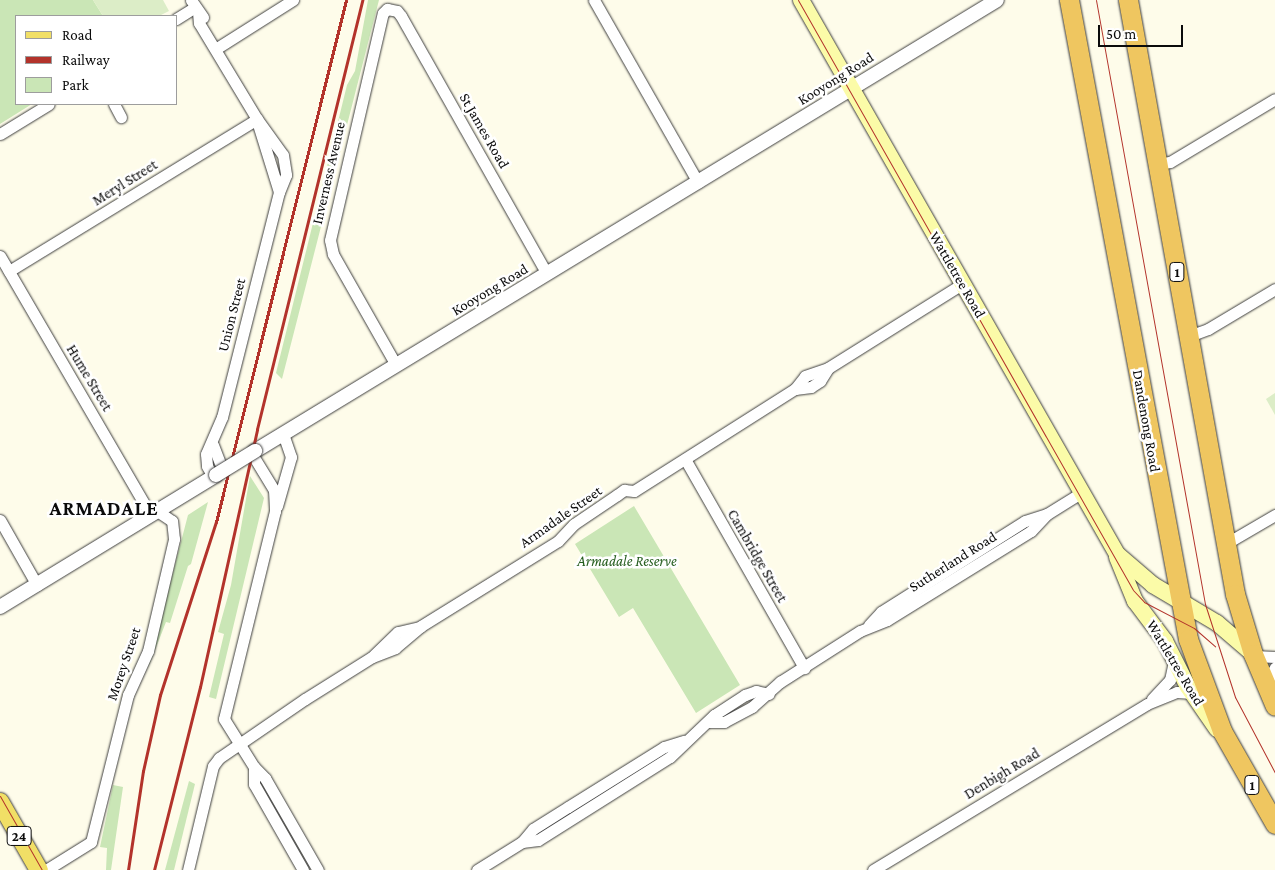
<!DOCTYPE html>
<style>
body{margin:0}
#map{position:relative;width:1275px;height:870px;overflow:hidden;background:#fefcea;font-family:"Crimson Pro",serif}
div>[style]{position:absolute}
.green>*{inset:0;background:#cae6b6}
.pitch>*{inset:0;background:#dcedc7}
.roads{filter:drop-shadow(0 0 1px #3e3e3e) drop-shadow(0 0 1px #3e3e3e)}
.minor>*{height:11px;margin:-5.5px;padding:0 5.5px;transform-origin:5.5px;border-radius:5.5px;background:#fff}
.tertiary>*{height:14px;margin:-7px;padding:0 7px;transform-origin:7px;border-radius:7px;background:#fff}
.secondary>*{height:16px;margin:-8px;padding:0 8px;transform-origin:8px;border-radius:8px;background:#fbfba8}
.primary>*{height:18px;margin:-9px;padding:0 9px;transform-origin:9px;border-radius:9px;background:#f1df66}
.trunk>*{height:19px;margin:-9.5px;padding:0 9.5px;transform-origin:9.5px;border-radius:9.5px;background:#efc660}
.tram>*{height:1px;margin:-0.5px;padding:0 0.5px;transform-origin:0.5px;border-radius:0.5px;background:#b3332b}
.rail>*{height:3px;margin:-1.5px;padding:0 1.5px;transform-origin:1.5px;border-radius:1.5px;background:#b3332b}
.bridges{filter:drop-shadow(0 0 1px #3e3e3e) drop-shadow(0 0 1px #3e3e3e)}
.tertiary-bridge>*{height:14px;margin:-7px;padding:0 7px;transform-origin:7px;border-radius:7px;background:#fff}
span{translate:-50% -50%;white-space:nowrap;text-align:center;line-height:1.15;-webkit-text-stroke:5px #fff;paint-order:stroke}
.shield-label span{padding:1px 4px;background:#fff;border:1px solid;border-radius:4px;-webkit-text-stroke-width:0}
.shield-label{font-size:14px;color:#0b0b0b;font-weight:700}
.street-label{font-size:15px;color:#0b0b0b}
.park-label{font-size:15px;color:#265e1f;font-style:italic}
.district-label{font-size:20px;color:#0b0b0b;font-weight:700;letter-spacing:1px}
.legend{position:absolute;left:15px;top:15px;width:162px;height:90px;box-sizing:border-box;background:#fff;border:1px solid #9d9d9d;margin:0;padding:6px 9px;list-style:none;font-size:15px;color:#0b0b0b}
.legend li{display:flex;align-items:center;gap:10px;height:25px}
.legend b{width:25px;border:1px solid #9d9d9d}
.scale{position:absolute;left:1098px;top:25px;width:85px;height:22px;box-sizing:border-box;border:2px solid #0b0b0b;border-top:0;padding-left:6px;font-size:15px;line-height:18px;white-space:nowrap;color:#0b0b0b;-webkit-text-stroke:4px #fff;paint-order:stroke}
</style>
<div id="map">
<div class="green">
<div style="clip-path:polygon(0 0,93px 0,103px 16px,16px 16px,16px 104px,32px 104px,0 124px)"></div>
<div style="clip-path:polygon(368px 0,379px 0,282px 379px,276px 373px,347px 85px,355px 71px)"></div>
<div style="clip-path:polygon(250px 476px,264px 498px,216px 699px,209px 697px,224px 634px,218px 632px,231px 585px)"></div>
<div style="clip-path:polygon(208px 502px,191px 564px,188px 566px,170px 623px,166px 622px,148px 668px,188px 515px)"></div>
<div style="clip-path:polygon(634px 506px,740px 685px,696px 713px,633px 608px,619px 617px,575px 544px)"></div>
<div style="clip-path:polygon(189px 781px,195px 784px,174px 870px,165px 870px)"></div>
<div style="clip-path:polygon(113px 785px,123px 787px,111px 870px,106px 870px,107px 848px,100px 847px)"></div>
</div>
<div class="pitch">
<div style="clip-path:polygon(93px 0,163px 0,169px 11px,159px 16px,103px 16px)"></div>
<div style="clip-path:polygon(1275px 393px,1275px 415px,1266px 399px)"></div>
</div>
<div class="roads">
<div class="minor">
<div style="left:191px;top:0;width:21px;rotate:55deg"></div>
<div style="left:594px;top:0;width:210px;rotate:60.3deg"></div>
<div style="left:198px;top:12px;width:11px;rotate:85deg"></div>
<div style="left:199px;top:23px;width:112px;rotate:58.9deg"></div>
<div style="left:257px;top:119px;width:44px;rotate:54.2deg"></div>
<div style="left:283px;top:155px;width:20px;rotate:81deg"></div>
<div style="left:286px;top:175px;width:18px;rotate:112deg"></div>
<div style="left:279px;top:192px;width:232px;rotate:104.2deg"></div>
<div style="left:222px;top:417px;width:40px;rotate:113.4deg"></div>
<div style="left:206px;top:454px;width:12px;rotate:85deg"></div>
<div style="left:207px;top:466px;width:13px;rotate:61deg"></div>
<div style="left:176px;top:19px;width:22px;rotate:-32deg"></div>
<div style="left:217px;top:48px;width:90px;rotate:-32.3deg"></div>
<div style="left:114px;top:104px;width:15px;rotate:62deg"></div>
<div style="left:258px;top:124px;width:71px;rotate:72.8deg"></div>
<div style="left:0;top:134px;width:57px;rotate:-31.5deg"></div>
<div style="left:1157px;top:164px;width:13px;rotate:-9deg"></div>
<div style="left:1170px;top:162px;width:122px;rotate:-31deg"></div>
<div style="left:0;top:256px;width:300px;rotate:59.8deg"></div>
<div style="left:9px;top:271px;width:291px;rotate:-31.5deg"></div>
<div style="left:1189px;top:336px;width:20px;rotate:-20deg"></div>
<div style="left:1208px;top:329px;width:78px;rotate:-30.8deg"></div>
<div style="left:396px;top:365px;width:128px;rotate:-119.6deg"></div>
<div style="left:333px;top:254px;width:14px;rotate:-102deg"></div>
<div style="left:330px;top:240px;width:233px;rotate:-76.9deg"></div>
<div style="left:383px;top:13px;width:6px;rotate:-45deg"></div>
<div style="left:387px;top:9px;width:10px;rotate:11deg"></div>
<div style="left:397px;top:11px;width:6px;rotate:51deg"></div>
<div style="left:401px;top:16px;width:296px;rotate:60.5deg"></div>
<div style="left:795px;top:389px;width:16px;rotate:-7deg"></div>
<div style="left:811px;top:387px;width:11px;rotate:-34deg"></div>
<div style="left:820px;top:381px;width:15px;rotate:-58deg"></div>
<div style="left:213px;top:445px;width:19px;rotate:69deg"></div>
<div style="left:252px;top:454px;width:42px;rotate:58.6deg"></div>
<div style="left:274px;top:490px;width:21px;rotate:87deg"></div>
<div style="left:275px;top:511px;width:214px;rotate:103.8deg"></div>
<div style="left:224px;top:719px;width:57px;rotate:58deg"></div>
<div style="left:254px;top:767px;width:16px;rotate:45deg"></div>
<div style="left:265px;top:778px;width:106px;rotate:60.1deg"></div>
<div style="left:685px;top:459px;width:241px;rotate:60.3deg"></div>
<div style="left:277px;top:506px;width:51px;rotate:-74.1deg"></div>
<div style="left:291px;top:457px;width:24px;rotate:-109deg"></div>
<div style="left:0;top:520px;width:75px;rotate:60.4deg"></div>
<div style="left:1227px;top:543px;width:56px;rotate:-30.3deg"></div>
<div style="left:869px;top:625px;width:18px;rotate:-47deg"></div>
<div style="left:881px;top:612px;width:170px;rotate:-32.3deg"></div>
<div style="left:1025px;top:521px;width:23px;rotate:-18deg"></div>
<div style="left:1047px;top:514px;width:40px;rotate:-32deg"></div>
<div style="left:374px;top:655px;width:33px;rotate:-44deg"></div>
<div style="left:398px;top:632px;width:23px;rotate:-13deg"></div>
<div style="left:1254px;top:656px;width:21px;rotate:3deg"></div>
<div style="left:1265px;top:686px;width:21px;rotate:-62deg"></div>
<div style="left:1152px;top:699px;width:26px;rotate:-47deg"></div>
<div style="left:1170px;top:680px;width:19px;rotate:-78deg"></div>
<div style="left:708px;top:722px;width:16px"></div>
<div style="left:724px;top:722px;width:32px;rotate:-28deg"></div>
<div style="left:752px;top:707px;width:38px;rotate:-42deg"></div>
<div style="left:780px;top:682px;width:95px;rotate:-32.5deg"></div>
<div style="left:860px;top:631px;width:29px;rotate:-22deg"></div>
<div style="left:887px;top:620px;width:169px;rotate:-31.7deg"></div>
<div style="left:1031px;top:531px;width:23px;rotate:-47deg"></div>
<div style="left:254px;top:767px;width:17px;rotate:90deg"></div>
<div style="left:254px;top:784px;width:99px;rotate:60.3deg"></div>
<div style="left:522px;top:842px;width:16px;rotate:-7deg"></div>
<div style="left:538px;top:840px;width:156px;rotate:-32.2deg"></div>
<div style="left:670px;top:757px;width:61px;rotate:-43.7deg"></div>
<div style="left:714px;top:715px;width:37px;rotate:-33deg"></div>
<div style="left:745px;top:695px;width:12px;rotate:-20deg"></div>
<div style="left:756px;top:691px;width:13px;rotate:13deg"></div>
<div style="left:46px;top:870px;width:53px;rotate:-31.9deg"></div>
<div style="left:91px;top:842px;width:152px;rotate:-75.9deg"></div>
<div style="left:128px;top:695px;width:48px;rotate:-65.6deg"></div>
<div style="left:148px;top:651px;width:115px;rotate:-76.9deg"></div>
<div style="left:174px;top:539px;width:18px;rotate:-96deg"></div>
<div style="left:172px;top:521px;width:18px;rotate:-146deg"></div>
<div style="left:188px;top:870px;width:107px;rotate:-76.5deg"></div>
<div style="left:213px;top:766px;width:10px;rotate:-53deg"></div>
<div style="left:219px;top:758px;width:104px;rotate:-34.5deg"></div>
<div style="left:305px;top:699px;width:79px;rotate:-32.1deg"></div>
<div style="left:372px;top:657px;width:25px;rotate:-21deg"></div>
<div style="left:395px;top:648px;width:34px;rotate:-40deg"></div>
<div style="left:421px;top:626px;width:161px;rotate:-31.8deg"></div>
<div style="left:558px;top:541px;width:23px;rotate:-47deg"></div>
<div style="left:574px;top:524px;width:52px;rotate:-34deg"></div>
<div style="left:617px;top:495px;width:9px;rotate:-36deg"></div>
<div style="left:624px;top:490px;width:10px;rotate:6deg"></div>
<div style="left:634px;top:491px;width:191px;rotate:-32.4deg"></div>
<div style="left:795px;top:389px;width:16px;rotate:-52deg"></div>
<div style="left:805px;top:376px;width:24px;rotate:-19deg"></div>
<div style="left:828px;top:368px;width:158px;rotate:-32.1deg"></div>
<div style="left:477px;top:870px;width:53px;rotate:-31.9deg"></div>
<div style="left:522px;top:842px;width:17px;rotate:-50deg"></div>
<div style="left:533px;top:829px;width:41px;rotate:-32.2deg"></div>
<div style="left:568px;top:807px;width:113px;rotate:-32deg"></div>
<div style="left:664px;top:747px;width:21px;rotate:-17deg"></div>
<div style="left:873px;top:870px;width:320px;rotate:-31.2deg"></div>
<div style="left:1147px;top:704px;width:32px;rotate:-22deg"></div>
<div style="left:1177px;top:692px;width:15px;rotate:4deg"></div>
</div>
<div class="tertiary">
<div style="left:255px;top:451px;width:868px;rotate:-31.29deg"></div>
<div style="left:0;top:607px;width:253px;rotate:-31.4deg"></div>
</div>
<div class="secondary">
<div style="left:801px;top:0;width:638px;rotate:60.3deg"></div>
<div style="left:1117px;top:554px;width:48px;rotate:40.7deg"></div>
<div style="left:1153px;top:585px;width:74px;rotate:30.7deg"></div>
<div style="left:1217px;top:623px;width:48px;rotate:40.7deg"></div>
<div style="left:1117px;top:557px;width:48px;rotate:67.8deg"></div>
<div style="left:1135px;top:601px;width:50px;rotate:53.1deg"></div>
<div style="left:1165px;top:641px;width:51px;rotate:63.4deg"></div>
<div style="left:1188px;top:687px;width:51px;rotate:55.4deg"></div>
</div>
<div class="primary">
<div style="left:0;top:802px;width:78px;rotate:60.2deg"></div>
</div>
<div class="trunk">
<div style="left:1069px;top:0;width:650px;rotate:79.45deg"></div>
<div style="left:1188px;top:639px;width:98px;rotate:69.7deg"></div>
<div style="left:1222px;top:731px;width:107px;rotate:60.3deg"></div>
<div style="left:1128px;top:0;width:604px;rotate:79.79deg"></div>
<div style="left:1235px;top:594px;width:63px;rotate:73.3deg"></div>
<div style="left:1253px;top:654px;width:56px;rotate:67.1deg"></div>
</div>
</div>
<div class="tram">
<div style="left:798px;top:0;width:678px;rotate:60.41deg"></div>
<div style="left:1133px;top:590px;width:16px;rotate:47deg"></div>
<div style="left:1144px;top:602px;width:56px;rotate:27.5deg"></div>
<div style="left:1194px;top:628px;width:28px;rotate:41deg"></div>
<div style="left:1096px;top:0;width:614px;rotate:79.77deg"></div>
<div style="left:1205px;top:604px;width:98px;rotate:72.1deg"></div>
<div style="left:1235px;top:697px;width:86px;rotate:62.2deg"></div>
<div style="left:0;top:796px;width:85px;rotate:60.4deg"></div>
</div>
<div class="rail">
<div style="left:128px;top:870px;width:100px;rotate:-81.4deg"></div>
<div style="left:143px;top:771px;width:78px;rotate:-77.4deg"></div>
<div style="left:160px;top:695px;width:182px;rotate:-72.1deg"></div>
<div style="left:216px;top:522px;width:538px;rotate:-76.02deg"></div>
<div style="left:154px;top:870px;width:189px;rotate:-75.9deg"></div>
<div style="left:200px;top:687px;width:264px;rotate:-77.5deg"></div>
<div style="left:257px;top:429px;width:442px;rotate:-76.2deg"></div>
</div>
<div class="bridges">
<div class="tertiary-bridge">
<div style="left:216px;top:475px;width:46px;rotate:-31.6deg"></div>
</div>
</div>
<div class="shield-label">
<span style="left:1177px;top:272px">1</span>
<span style="left:1252px;top:785px">1</span>
<span style="left:19px;top:836px">24</span>
</div>
<div class="street-label">
<span style="left:836px;top:79px;rotate:-32deg">Kooyong Road</span>
<span style="left:484px;top:131px;rotate:60deg">St James Road</span>
<span style="left:329px;top:173px;rotate:-77deg">Inverness Avenue</span>
<span style="left:125px;top:183px;rotate:-32deg">Meryl Street</span>
<span style="left:957px;top:275px;rotate:60deg">Wattletree Road</span>
<span style="left:490px;top:290px;rotate:-31deg">Kooyong Road</span>
<span style="left:232px;top:315px;rotate:-76deg">Union Street</span>
<span style="left:89px;top:378px;rotate:59deg">Hume Street</span>
<span style="left:1146px;top:421px;rotate:80deg">Dandenong Road</span>
<span style="left:561px;top:517px;rotate:-35deg">Armadale Street</span>
<span style="left:757px;top:556px;rotate:60deg">Cambridge Street</span>
<span style="left:953px;top:562px;rotate:-32deg">Sutherland Road</span>
<span style="left:1175px;top:663px;rotate:59deg">Wattletree Road</span>
<span style="left:124px;top:664px;rotate:-71deg">Morey Street</span>
<span style="left:1002px;top:774px;rotate:-31deg">Denbigh Road</span>
</div>
<div class="park-label">
<span style="left:627px;top:562px">Armadale Reserve</span>
</div>
<div class="district-label">
<span style="left:104px;top:508px">ARMADALE</span>
</div>
<ul class="legend">
<li><b style="height:6px;background:#f1df66"></b>Road</li>
<li><b style="height:6px;background:#b3332b"></b>Railway</li>
<li><b style="height:14px;background:#cae6b6"></b>Park</li>
</ul>
<div class="scale">50 m</div>
</div>
